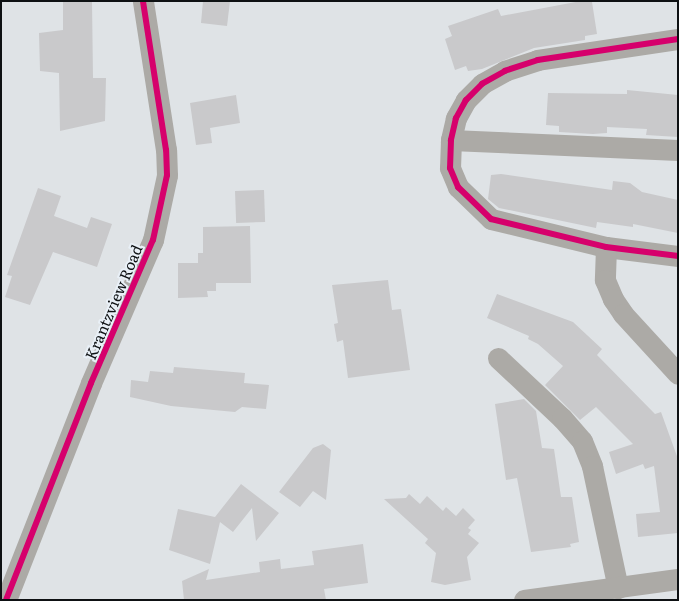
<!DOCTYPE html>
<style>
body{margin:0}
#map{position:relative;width:679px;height:601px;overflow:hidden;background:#dfe3e6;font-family:Literata,serif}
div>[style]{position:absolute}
.building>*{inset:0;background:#c9c9cb;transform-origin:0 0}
.minor>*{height:21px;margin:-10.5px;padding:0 10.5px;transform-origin:10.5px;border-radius:10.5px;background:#acaaa6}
.cycleway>*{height:6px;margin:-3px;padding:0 3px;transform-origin:3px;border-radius:3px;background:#d6006c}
span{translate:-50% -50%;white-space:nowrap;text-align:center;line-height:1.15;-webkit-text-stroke:4px #e9f0f7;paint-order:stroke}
.street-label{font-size:15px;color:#0e1113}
.frame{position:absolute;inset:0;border:2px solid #0e1113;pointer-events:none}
</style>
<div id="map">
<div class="building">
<div style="clip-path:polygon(63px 1px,92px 1px,93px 78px,106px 78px,105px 121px,60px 131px,59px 73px,40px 71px,39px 33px,63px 30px)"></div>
<div style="clip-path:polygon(203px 1px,230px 1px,227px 26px,201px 23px)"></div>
<div style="clip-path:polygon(581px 1px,592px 2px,597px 34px,585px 36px,585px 40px,534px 48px,482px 69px,468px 71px,466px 66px,455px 70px,445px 39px,452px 36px,448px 26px,498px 9px,501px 16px)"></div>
<div style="clip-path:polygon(627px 90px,678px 95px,678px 137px,646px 135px,647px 129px,607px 127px,607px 133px,593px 134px,559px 132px,559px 126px,546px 125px,548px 93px,627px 94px)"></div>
<div style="clip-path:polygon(236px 95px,240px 123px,210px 128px,212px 143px,196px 145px,190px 103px)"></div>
<div style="clip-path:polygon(501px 174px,612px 190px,613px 181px,630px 183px,642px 192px,678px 200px,678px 233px,633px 224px,633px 227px,597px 222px,596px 228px,499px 208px,488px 199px,491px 175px)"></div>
<div style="clip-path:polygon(38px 188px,61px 196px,54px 216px,87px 228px,91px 217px,112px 224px,97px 267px,53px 252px,30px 305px,5px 297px,12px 276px,7px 275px)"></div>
<div style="left:264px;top:190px;width:32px;height:29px;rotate:88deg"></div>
<div style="clip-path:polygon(250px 226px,251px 283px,216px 283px,216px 291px,207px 291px,208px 297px,178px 298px,178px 263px,198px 263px,198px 253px,203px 253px,203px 227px)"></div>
<div style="clip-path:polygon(388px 280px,392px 310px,401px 309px,410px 370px,348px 378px,343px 340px,337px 342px,334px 324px,338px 323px,332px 285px)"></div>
<div style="clip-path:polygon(497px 294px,573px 322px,602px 349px,597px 355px,655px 414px,661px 412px,678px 459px,678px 533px,638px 537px,636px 514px,660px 512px,654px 466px,645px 469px,643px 464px,616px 474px,609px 452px,633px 444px,596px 407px,580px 420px,545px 385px,563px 366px,538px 344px,528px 339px,529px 336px,487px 318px)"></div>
<div style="clip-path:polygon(174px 367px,245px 373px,244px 383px,269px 385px,266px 409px,242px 407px,235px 412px,171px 406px,130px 397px,131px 380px,148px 382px,150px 371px,173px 373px)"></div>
<div style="clip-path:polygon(524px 399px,536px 411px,542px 448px,554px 449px,561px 497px,572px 497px,579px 542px,570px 544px,571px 547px,531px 552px,517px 478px,506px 480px,495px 404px)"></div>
<div style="clip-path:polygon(323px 444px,331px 450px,326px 500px,313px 491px,300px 507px,279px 492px,313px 448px)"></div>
<div style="clip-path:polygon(241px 484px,279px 513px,256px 541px,252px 508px,233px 532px,220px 522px,210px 564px,169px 550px,178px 509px,215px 517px)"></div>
<div style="clip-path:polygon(409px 494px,420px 504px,427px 496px,443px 511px,446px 507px,456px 516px,463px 508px,475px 520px,468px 528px,471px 530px,468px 534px,479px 543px,467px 557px,471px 580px,445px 585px,431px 582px,436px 553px,425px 543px,428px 539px,384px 499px,406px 498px)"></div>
<div style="clip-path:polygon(363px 544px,368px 583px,324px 589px,326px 600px,184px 600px,182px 581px,209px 569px,206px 580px,260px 572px,259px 562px,280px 559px,281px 569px,314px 565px,312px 551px)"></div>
</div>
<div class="minor">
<div style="left:678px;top:39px;width:142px;rotate:171.5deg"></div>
<div style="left:538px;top:60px;width:35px;rotate:162deg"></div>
<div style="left:505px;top:71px;width:26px;rotate:151deg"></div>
<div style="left:482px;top:84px;width:23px;rotate:135deg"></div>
<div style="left:466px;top:100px;width:21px;rotate:119deg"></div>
<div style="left:456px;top:118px;width:23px;rotate:103deg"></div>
<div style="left:451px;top:140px;width:28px;rotate:92deg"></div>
<div style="left:450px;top:168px;width:21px;rotate:67deg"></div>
<div style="left:458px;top:187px;width:46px;rotate:44.1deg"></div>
<div style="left:491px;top:219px;width:118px;rotate:13.7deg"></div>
<div style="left:606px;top:247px;width:73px;rotate:7.1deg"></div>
<div style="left:451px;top:140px;width:227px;rotate:2.5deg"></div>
<div style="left:606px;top:247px;width:33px;rotate:92deg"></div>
<div style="left:605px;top:280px;width:21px;rotate:67deg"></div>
<div style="left:613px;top:299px;width:18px;rotate:56deg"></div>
<div style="left:623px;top:314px;width:81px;rotate:47.5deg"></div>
<div style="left:498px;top:358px;width:88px;rotate:43.2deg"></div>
<div style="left:562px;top:418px;width:30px;rotate:49deg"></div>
<div style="left:582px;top:441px;width:27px;rotate:68deg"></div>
<div style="left:592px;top:466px;width:125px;rotate:78deg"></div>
<div style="left:6px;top:600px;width:233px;rotate:-68.6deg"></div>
<div style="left:91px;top:383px;width:156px;rotate:-66.6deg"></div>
<div style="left:153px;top:240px;width:66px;rotate:-77.8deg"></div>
<div style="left:167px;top:175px;width:25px;rotate:-92deg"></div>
<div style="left:166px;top:150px;width:151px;rotate:-98.8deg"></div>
<div style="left:524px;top:600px;width:155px;rotate:-7.8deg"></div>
</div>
<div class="cycleway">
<div style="left:678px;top:39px;width:142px;rotate:171.5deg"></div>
<div style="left:538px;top:60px;width:35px;rotate:162deg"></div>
<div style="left:505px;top:71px;width:26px;rotate:151deg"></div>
<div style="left:482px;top:84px;width:23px;rotate:135deg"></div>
<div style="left:466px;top:100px;width:21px;rotate:119deg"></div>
<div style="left:456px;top:118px;width:23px;rotate:103deg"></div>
<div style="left:451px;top:140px;width:28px;rotate:92deg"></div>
<div style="left:450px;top:168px;width:21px;rotate:67deg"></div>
<div style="left:458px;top:187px;width:46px;rotate:44.1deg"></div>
<div style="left:491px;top:219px;width:118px;rotate:13.7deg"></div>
<div style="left:606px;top:247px;width:73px;rotate:7.1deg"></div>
<div style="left:6px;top:600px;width:233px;rotate:-68.6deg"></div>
<div style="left:91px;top:383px;width:156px;rotate:-66.6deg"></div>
<div style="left:153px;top:240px;width:66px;rotate:-77.8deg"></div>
<div style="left:167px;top:175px;width:25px;rotate:-92deg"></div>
<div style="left:166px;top:150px;width:151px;rotate:-98.8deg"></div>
</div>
<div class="street-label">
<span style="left:113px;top:302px;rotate:-67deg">Krantzview Road</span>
</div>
<div class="frame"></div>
</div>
